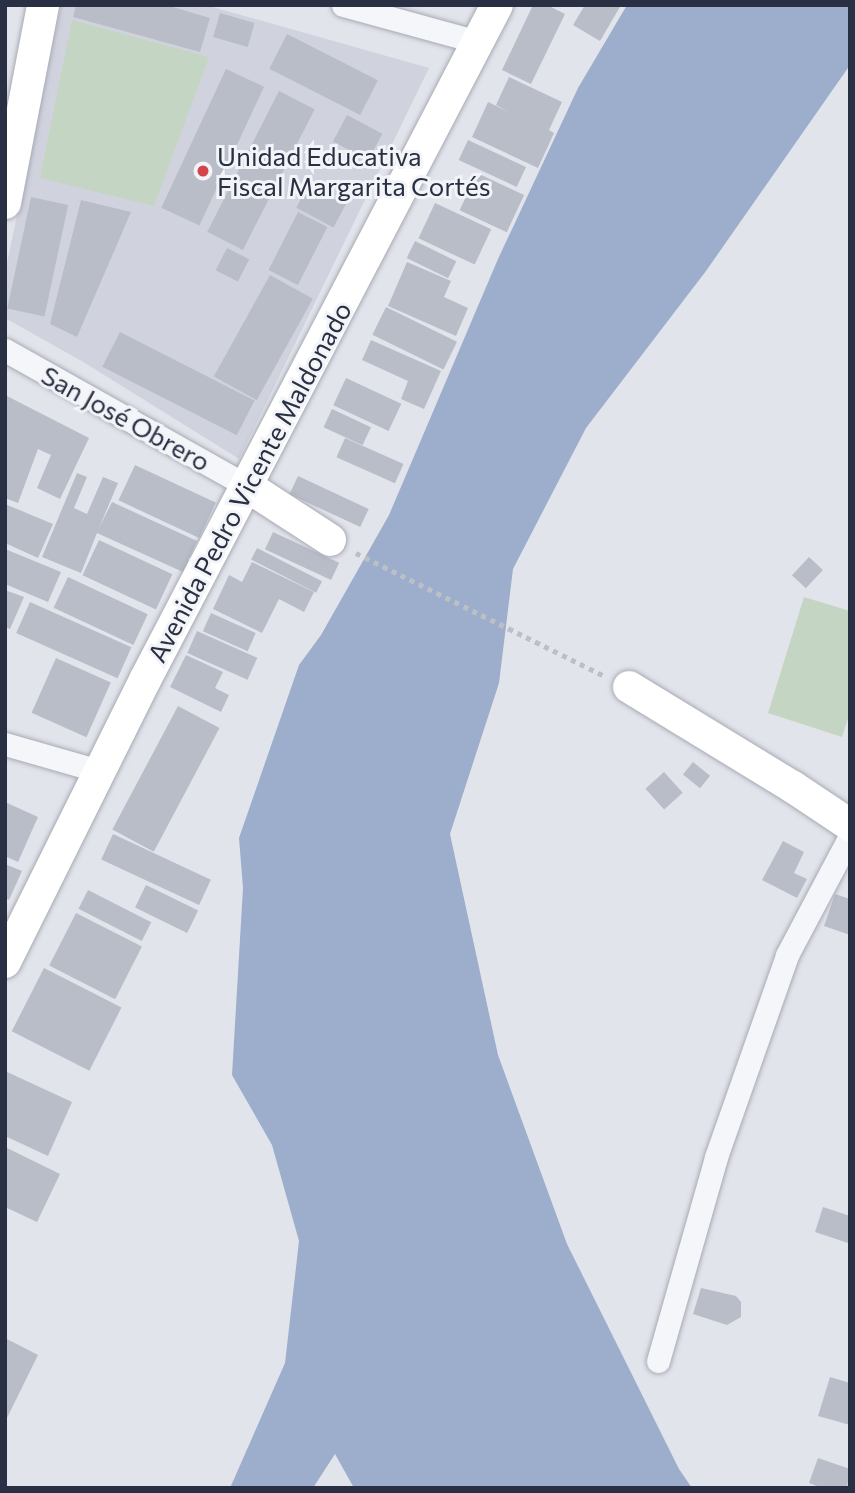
<!DOCTYPE html>
<meta charset="utf-8">
<style>
body{margin:0}
#map{position:relative;width:855px;height:1493px;overflow:hidden;background:#e2e4eb;font-family:Commissioner,sans-serif}
div>[style]{position:absolute}
.built>*{inset:0;background:#d0d3dd}
.green>*{inset:0;background:#c5d5c3}
.water>*{inset:0;background:#9caecc}
.building>*{inset:0;background:#b9bdc8;transform-origin:0 0}
.path>*{height:4.5px;margin-top:-2.25px;transform-origin:0;background:repeating-linear-gradient(90deg,#bcbfc6 0 5px,transparent 0 10px)}
.roads{filter:drop-shadow(0 0 2px #a7aab5) drop-shadow(0 0 2px #a7aab5)}
.street>*{height:23px;margin:-11.5px;padding:0 11.5px;transform-origin:11.5px;border-radius:11.5px;background:#f5f6f9}
.secondary>*{height:32px;margin:-16px;padding:0 16px;transform-origin:16px;border-radius:16px;background:#fff}
.dots>*{width:19px;height:19px;translate:-50% -50%;box-sizing:border-box;border:4px solid #f2f4f8;border-radius:50%}
span{translate:-50% -50%;white-space:nowrap;text-align:center;line-height:1.15;-webkit-text-stroke:6px #f2f4f8;paint-order:stroke}
.poi-label{font-size:26px;color:#293043}
.left{translate:0 -50%;text-align:left}
.street-label{font-size:26px;color:#293043}
.frame{position:absolute;inset:0;border:7px solid #293043;pointer-events:none}
</style>
<div id="map">
<div class="built">
<div style="clip-path:polygon(61px 5px,206px 5px,429px 68px,239px 459px,85px 363px,5px 318px,5px 273px)"></div>
</div>
<div class="green">
<div style="clip-path:polygon(72px 20px,209px 57px,154px 206px,40px 178px)"></div>
<div style="clip-path:polygon(804px 597px,850px 611px,850px 712px,842px 737px,768px 713px)"></div>
</div>
<div class="water">
<div style="clip-path:polygon(627px 5px,850px 5px,850px 65px,706px 271px,586px 428px,513px 569px,499px 683px,450px 834px,498px 1055px,567px 1244px,679px 1469px,692px 1488px,354px 1488px,335px 1454px,313px 1488px,230px 1488px,285px 1363px,299px 1241px,272px 1145px,232px 1075px,243px 888px,239px 838px,299px 665px,321px 635px,389px 515px,498px 259px,578px 88px)"></div>
</div>
<div class="building">
<div style="clip-path:polygon(76px 5px,166px 5px,210px 18px,200px 52px,73px 17px)"></div>
<div style="clip-path:polygon(533px 5px,547px 5px,565px 14px,531px 84px,502px 70px)"></div>
<div style="clip-path:polygon(585px 5px,621px 5px,600px 41px,573px 25px)"></div>
<div style="left:220px;top:13px;width:36px;height:25px;rotate:16deg"></div>
<div style="left:287px;top:34px;width:102px;height:39px;rotate:27deg"></div>
<div style="left:226px;top:69px;width:42px;height:153px;rotate:25deg"></div>
<div style="clip-path:polygon(509px 77px,562px 102px,549px 130px,554px 133px,538px 168px,472px 137px,488px 102px,509px 112px,496px 105px)"></div>
<div style="left:279px;top:91px;width:40px;height:158px;rotate:27deg"></div>
<div style="left:347px;top:115px;width:40px;height:30px;rotate:28deg"></div>
<div style="left:468px;top:140px;width:64px;height:22px;rotate:25deg"></div>
<div style="left:477px;top:173px;width:52px;height:41px;rotate:25deg"></div>
<div style="left:309px;top:184px;width:42px;height:27px;rotate:28deg"></div>
<div style="left:31px;top:197px;width:38px;height:114px;rotate:12deg"></div>
<div style="clip-path:polygon(81px 200px,131px 212px,77px 337px,50px 324px)"></div>
<div style="left:435px;top:203px;width:62px;height:39px;rotate:25deg"></div>
<div style="left:298px;top:212px;width:33px;height:65px;rotate:27deg"></div>
<div style="left:415px;top:241px;width:46px;height:19px;rotate:26deg"></div>
<div style="left:227px;top:248px;width:25px;height:25px;rotate:27deg"></div>
<div style="clip-path:polygon(407px 262px,451px 281px,444px 297px,468px 308px,456px 336px,388px 306px)"></div>
<div style="left:270px;top:275px;width:49px;height:116px;rotate:29deg"></div>
<div style="left:386px;top:307px;width:79px;height:31px;rotate:26deg"></div>
<div style="left:120px;top:332px;width:151px;height:39px;rotate:27deg"></div>
<div style="clip-path:polygon(371px 340px,441px 371px,424px 409px,401px 399px,408px 381px,362px 360px)"></div>
<div style="left:346px;top:378px;width:61px;height:30px;rotate:25deg"></div>
<div style="clip-path:polygon(5px 395px,89px 438px,60px 499px,37px 488px,51px 455px,38px 449px,18px 503px,5px 498px)"></div>
<div style="left:332px;top:409px;width:43px;height:20px;rotate:25deg"></div>
<div style="left:345px;top:438px;width:64px;height:21px;rotate:24deg"></div>
<div style="left:135px;top:465px;width:89px;height:39px;rotate:25deg"></div>
<div style="clip-path:polygon(77px 473px,87px 477px,74px 508px,87px 514px,103px 477px,118px 483px,99px 528px,112px 502px,197px 541px,183px 572px,97px 533px,81px 573px,42px 557px)"></div>
<div style="left:298px;top:476px;width:78px;height:20px;rotate:25deg"></div>
<div style="clip-path:polygon(5px 504px,53px 524px,38px 558px,5px 543px)"></div>
<div style="left:273px;top:532px;width:73px;height:19px;rotate:25deg"></div>
<div style="left:99px;top:540px;width:81px;height:39px;rotate:25deg"></div>
<div style="left:257px;top:548px;width:73px;height:13px;rotate:27deg"></div>
<div style="clip-path:polygon(5px 549px,61px 572px,48px 602px,5px 584px)"></div>
<div style="left:809px;top:557px;width:19px;height:25px;rotate:43deg"></div>
<div style="clip-path:polygon(252px 562px,314px 592px,304px 612px,279px 599px,262px 633px,213px 609px,229px 575px,242px 582px)"></div>
<div style="left:68px;top:577px;width:88px;height:34px;rotate:25deg"></div>
<div style="clip-path:polygon(5px 590px,24px 597px,10px 629px,5px 627px)"></div>
<div style="left:30px;top:602px;width:111px;height:34px;rotate:24deg"></div>
<div style="left:211px;top:613px;width:49px;height:20px;rotate:24deg"></div>
<div style="left:197px;top:631px;width:66px;height:24px;rotate:24deg"></div>
<div style="clip-path:polygon(186px 655px,223px 672px,215px 688px,229px 695px,221px 712px,170px 687px)"></div>
<div style="left:56px;top:658px;width:60px;height:60px;rotate:24deg"></div>
<div style="left:178px;top:706px;width:47px;height:140px;rotate:28deg"></div>
<div style="left:693px;top:762px;width:22px;height:16px;rotate:39deg"></div>
<div style="left:664px;top:772px;width:28px;height:25px;rotate:48deg"></div>
<div style="clip-path:polygon(5px 802px,38px 817px,18px 862px,5px 856px)"></div>
<div style="left:113px;top:834px;width:108px;height:28px;rotate:25deg"></div>
<div style="clip-path:polygon(783px 841px,804px 852px,794px 873px,807px 879px,797px 898px,762px 880px)"></div>
<div style="clip-path:polygon(5px 864px,22px 871px,9px 900px,5px 898px)"></div>
<div style="left:146px;top:885px;width:58px;height:25px;rotate:26deg"></div>
<div style="left:88px;top:890px;width:71px;height:21px;rotate:27deg"></div>
<div style="clip-path:polygon(835px 894px,850px 899px,850px 935px,824px 926px)"></div>
<div style="left:76px;top:913px;width:74px;height:59px;rotate:27deg"></div>
<div style="left:44px;top:968px;width:87px;height:71px;rotate:27deg"></div>
<div style="clip-path:polygon(5px 1071px,72px 1102px,48px 1156px,5px 1136px)"></div>
<div style="clip-path:polygon(5px 1147px,60px 1174px,37px 1222px,5px 1207px)"></div>
<div style="clip-path:polygon(823px 1207px,850px 1216px,848px 1243px,815px 1232px)"></div>
<div style="clip-path:polygon(701px 1288px,736px 1296px,741px 1302px,741px 1317px,727px 1325px,693px 1314px)"></div>
<div style="clip-path:polygon(5px 1338px,38px 1355px,5px 1422px)"></div>
<div style="clip-path:polygon(830px 1377px,850px 1383px,850px 1425px,818px 1416px)"></div>
<div style="clip-path:polygon(818px 1458px,850px 1469px,847px 1488px,822px 1488px,809px 1483px)"></div>
</div>
<div class="path">
<div style="left:356px;top:553px;width:278px;rotate:26.3deg"></div>
</div>
<div class="roads">
<div class="street">
<div style="left:343px;top:5px;width:140px;rotate:15.3deg"></div>
<div style="left:5px;top:350px;width:278px;rotate:29.3deg"></div>
<div style="left:5px;top:744px;width:98px;rotate:16deg"></div>
<div style="left:658px;top:1361px;width:212px;rotate:-74.1deg"></div>
<div style="left:716px;top:1157px;width:214px;rotate:-70.6deg"></div>
<div style="left:787px;top:955px;width:135px;rotate:-62.1deg"></div>
</div>
<div class="secondary">
<div style="left:5px;top:203px;width:202px;rotate:-79.1deg"></div>
<div style="left:247px;top:486px;width:99px;rotate:33deg"></div>
<div style="left:629px;top:687px;width:192px;rotate:31.4deg"></div>
<div style="left:793px;top:787px;width:69px;rotate:33.7deg"></div>
<div style="left:5px;top:962px;width:315px;rotate:-63.6deg"></div>
<div style="left:145px;top:680px;width:761px;rotate:-62.46deg"></div>
</div>
</div>
<div class="dots">
<div style="left:203px;top:171px;background:#d3444b"></div>
</div>
<div class="poi-label">
<span class="left" style="left:217px;top:171px">Unidad Educativa<br>Fiscal Margarita Cortés</span>
</div>
<div class="street-label">
<span style="left:126px;top:418px;rotate:29deg">San José Obrero</span>
<span style="left:249px;top:482px;rotate:-62deg">Avenida Pedro Vicente Maldonado</span>
</div>
<div class="frame"></div>
</div>
